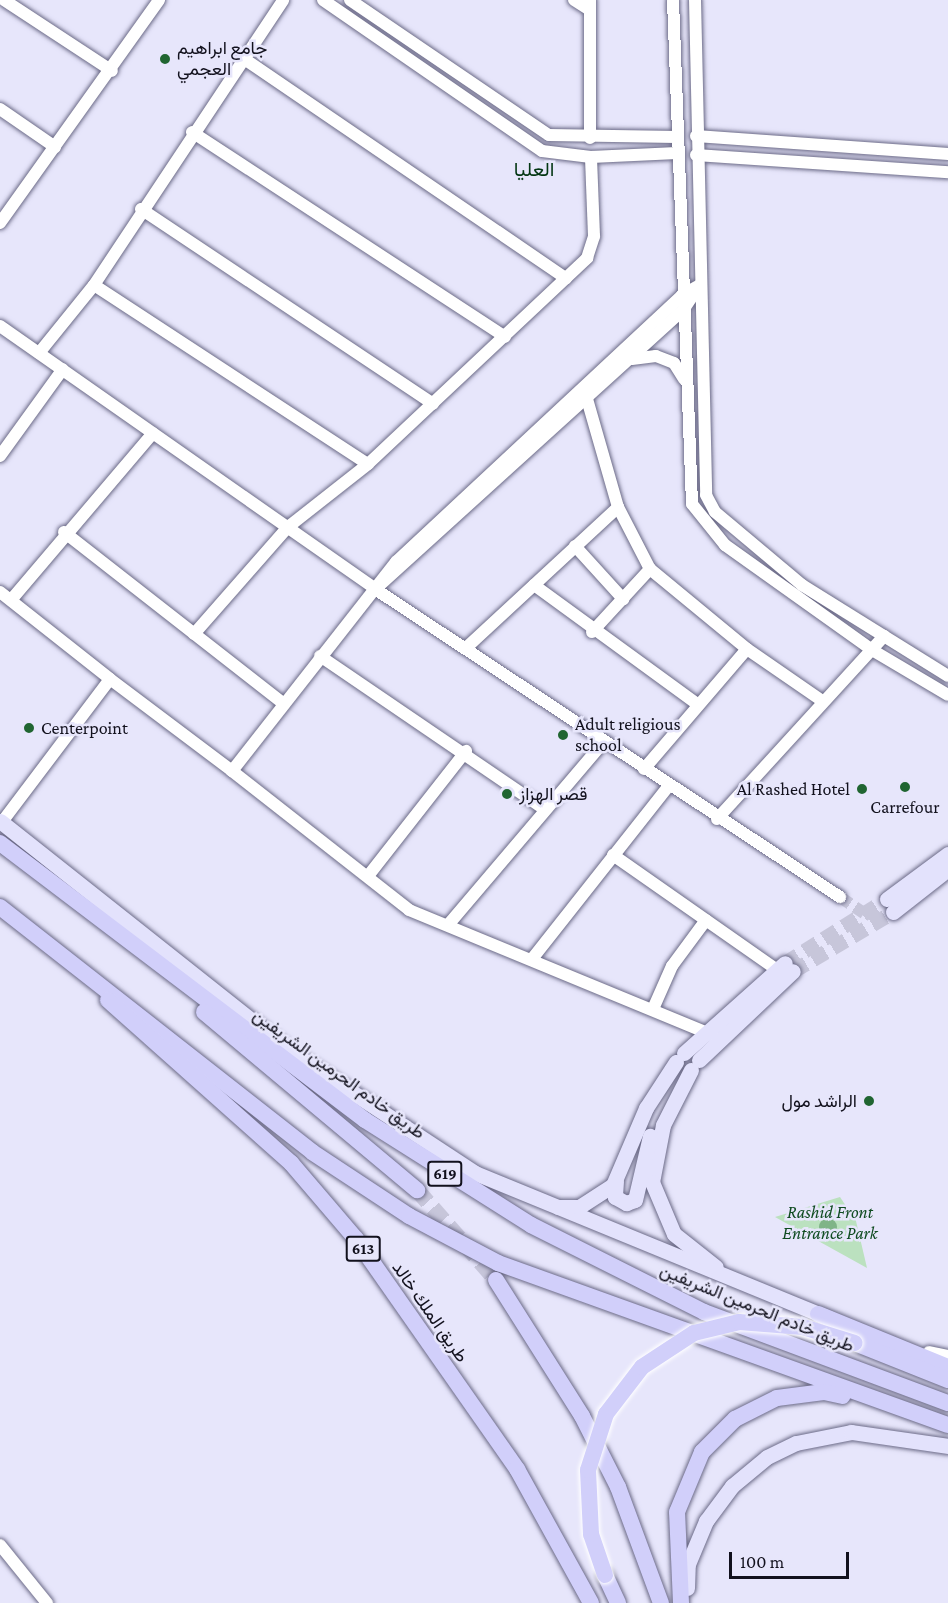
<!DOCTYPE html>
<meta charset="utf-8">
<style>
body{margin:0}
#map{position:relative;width:948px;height:1603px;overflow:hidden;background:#e7e6fb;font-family:"Crimson Pro",Vazirmatn,serif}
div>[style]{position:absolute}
.green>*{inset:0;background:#bbe1bf}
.water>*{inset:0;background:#7fb487}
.round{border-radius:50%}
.minor-tunnel>*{height:12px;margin-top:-6px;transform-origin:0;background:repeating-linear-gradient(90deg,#c7c6da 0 12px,transparent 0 18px)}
.major-tunnel>*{height:15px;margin-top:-7.5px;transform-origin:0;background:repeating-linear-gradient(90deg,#c7c6da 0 15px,transparent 0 23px)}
.highway-tunnel>*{height:16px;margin-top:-8px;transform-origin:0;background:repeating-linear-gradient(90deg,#c7c6da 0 16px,transparent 0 24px)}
.roads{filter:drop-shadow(0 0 2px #6b6a87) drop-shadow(0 0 2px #6b6a87)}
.minor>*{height:12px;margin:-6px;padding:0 6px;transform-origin:6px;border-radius:6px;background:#fff}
.major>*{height:15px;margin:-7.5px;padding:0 7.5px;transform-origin:7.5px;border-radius:7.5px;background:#e3e2fc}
.highway>*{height:16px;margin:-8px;padding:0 8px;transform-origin:8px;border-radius:8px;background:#d1cffa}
.bridges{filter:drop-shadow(0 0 2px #fff) drop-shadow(0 0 2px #fff)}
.highway-bridge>*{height:16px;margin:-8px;padding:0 8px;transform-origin:8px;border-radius:8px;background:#d1cffa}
.dots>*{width:16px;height:16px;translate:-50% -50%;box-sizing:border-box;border:3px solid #e7e6fb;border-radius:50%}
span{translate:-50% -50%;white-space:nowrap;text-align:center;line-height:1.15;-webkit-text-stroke:5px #e7e6fb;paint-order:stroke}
.shield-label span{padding:2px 4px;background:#e7e6fb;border:2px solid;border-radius:4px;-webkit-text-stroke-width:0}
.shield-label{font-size:16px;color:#12111d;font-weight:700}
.poi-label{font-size:18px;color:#12111d}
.left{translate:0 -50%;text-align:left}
.right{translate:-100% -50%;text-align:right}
.street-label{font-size:18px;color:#12111d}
.park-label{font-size:18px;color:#0f4b20;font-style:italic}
.neighbourhood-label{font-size:20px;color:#033612}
.scale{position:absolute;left:729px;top:1552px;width:120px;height:27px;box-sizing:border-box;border:3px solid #12111d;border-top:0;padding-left:8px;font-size:18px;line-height:21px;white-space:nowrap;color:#12111d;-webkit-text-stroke:4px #e7e6fb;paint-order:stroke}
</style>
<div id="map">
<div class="green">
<div style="clip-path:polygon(840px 1197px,856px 1221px,867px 1268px,775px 1217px)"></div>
</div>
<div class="water">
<div class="round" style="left:819px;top:1218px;width:18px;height:18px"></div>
</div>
<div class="minor-tunnel">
<div style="left:840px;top:897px;width:29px;rotate:34deg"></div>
</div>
<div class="major-tunnel">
<div style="left:785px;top:963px;width:120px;rotate:-32.1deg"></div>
<div style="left:793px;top:971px;width:116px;rotate:-30.5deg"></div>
</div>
<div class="highway-tunnel">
<div style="left:417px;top:1190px;width:120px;rotate:48.7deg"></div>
</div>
<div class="roads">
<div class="minor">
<div style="left:4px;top:0;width:129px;rotate:33.3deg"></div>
<div style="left:323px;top:0;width:266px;rotate:34.6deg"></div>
<div style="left:542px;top:151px;width:49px;rotate:7deg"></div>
<div style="left:591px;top:157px;width:86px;rotate:-2.7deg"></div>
<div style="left:350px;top:0;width:240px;rotate:34.2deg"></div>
<div style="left:549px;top:135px;width:128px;rotate:0.9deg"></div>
<div style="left:574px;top:0;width:19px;rotate:32deg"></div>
<div style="left:673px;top:0;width:504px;rotate:87.84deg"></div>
<div style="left:692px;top:504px;width:53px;rotate:51.2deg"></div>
<div style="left:725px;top:545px;width:181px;rotate:35.5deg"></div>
<div style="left:872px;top:650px;width:88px;rotate:30.6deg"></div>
<div style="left:695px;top:0;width:495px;rotate:88.7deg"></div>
<div style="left:706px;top:495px;width:19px;rotate:62deg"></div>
<div style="left:715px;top:512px;width:114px;rotate:40deg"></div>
<div style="left:802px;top:585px;width:172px;rotate:31.9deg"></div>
<div style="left:243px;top:58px;width:391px;rotate:34.3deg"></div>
<div style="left:0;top:109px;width:67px;rotate:34.6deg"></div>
<div style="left:192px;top:132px;width:374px;rotate:33.2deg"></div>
<div style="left:696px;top:136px;width:253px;rotate:4.1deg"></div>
<div style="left:590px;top:138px;width:138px;rotate:-90deg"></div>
<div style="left:696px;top:155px;width:253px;rotate:3.9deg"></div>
<div style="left:141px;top:209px;width:351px;rotate:33.7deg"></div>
<div style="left:0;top:223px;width:274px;rotate:-54.5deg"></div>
<div style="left:94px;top:285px;width:327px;rotate:33.2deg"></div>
<div style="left:0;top:326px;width:458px;rotate:35deg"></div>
<div style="left:375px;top:589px;width:558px;rotate:33.52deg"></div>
<div style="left:39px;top:353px;width:87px;rotate:-51deg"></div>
<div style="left:94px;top:285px;width:342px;rotate:-56.4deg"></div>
<div style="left:632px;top:359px;width:24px;rotate:-7deg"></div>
<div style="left:656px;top:356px;width:19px;rotate:21deg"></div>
<div style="left:674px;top:363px;width:19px;rotate:58deg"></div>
<div style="left:587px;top:399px;width:112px;rotate:74deg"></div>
<div style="left:618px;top:507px;width:70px;rotate:62.7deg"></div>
<div style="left:650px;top:569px;width:126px;rotate:39.5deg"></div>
<div style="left:747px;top:649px;width:90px;rotate:34.6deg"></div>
<div style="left:0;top:456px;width:107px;rotate:-54.1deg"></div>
<div style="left:64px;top:532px;width:278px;rotate:38deg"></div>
<div style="left:575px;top:546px;width:72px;rotate:47.8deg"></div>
<div style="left:534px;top:585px;width:200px;rotate:36.1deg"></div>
<div style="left:0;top:592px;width:140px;rotate:38.3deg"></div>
<div style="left:11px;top:600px;width:219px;rotate:-49.6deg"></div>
<div style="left:592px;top:632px;width:86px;rotate:-47.4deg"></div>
<div style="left:194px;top:634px;width:142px;rotate:-48.7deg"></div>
<div style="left:288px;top:527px;width:102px;rotate:-38.2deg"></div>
<div style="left:368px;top:464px;width:301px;rotate:-43.2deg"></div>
<div style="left:587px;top:258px;width:23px;rotate:-72deg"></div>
<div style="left:594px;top:236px;width:79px;rotate:-92.2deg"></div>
<div style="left:467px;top:647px;width:206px;rotate:-42.8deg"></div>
<div style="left:320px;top:656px;width:270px;rotate:34.3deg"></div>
<div style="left:644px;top:769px;width:158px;rotate:-49.4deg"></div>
<div style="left:232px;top:771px;width:225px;rotate:38.1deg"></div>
<div style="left:409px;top:910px;width:329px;rotate:22.4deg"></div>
<div style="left:717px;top:819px;width:248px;rotate:-47.6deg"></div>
<div style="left:2px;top:822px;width:179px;rotate:-52.9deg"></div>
<div style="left:110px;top:679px;width:153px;rotate:37deg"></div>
<div style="left:232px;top:771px;width:266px;rotate:-51.9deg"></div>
<div style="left:396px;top:562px;width:391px;rotate:-43deg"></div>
<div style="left:682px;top:295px;width:21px;rotate:-29deg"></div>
<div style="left:700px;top:285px;width:30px;rotate:124deg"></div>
<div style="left:683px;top:310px;width:416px;rotate:137.8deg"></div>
<div style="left:613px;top:855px;width:199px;rotate:35deg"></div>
<div style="left:368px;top:876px;width:159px;rotate:-51.9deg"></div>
<div style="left:448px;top:925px;width:240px;rotate:-49.6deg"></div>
<div style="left:532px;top:959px;width:219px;rotate:-51.7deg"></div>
<div style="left:653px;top:1009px;width:47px;rotate:-66.2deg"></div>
<div style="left:672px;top:966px;width:57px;rotate:-53.5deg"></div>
<div style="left:929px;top:1352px;width:19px;rotate:12deg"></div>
<div style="left:0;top:1545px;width:75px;rotate:51deg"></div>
</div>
<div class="major">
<div style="left:0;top:821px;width:375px;rotate:38.4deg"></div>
<div style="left:294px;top:1054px;width:217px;rotate:33.3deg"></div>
<div style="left:475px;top:1173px;width:383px;rotate:22.3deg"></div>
<div style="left:887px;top:899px;width:76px;rotate:-36.4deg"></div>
<div style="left:893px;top:912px;width:70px;rotate:-38deg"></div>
<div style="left:684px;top:1053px;width:135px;rotate:-41.7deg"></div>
<div style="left:699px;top:1060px;width:129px;rotate:-43.4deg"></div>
<div style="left:691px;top:1070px;width:62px;rotate:117deg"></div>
<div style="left:663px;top:1125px;width:58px;rotate:100.9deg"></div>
<div style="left:652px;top:1182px;width:56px;rotate:67.1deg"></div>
<div style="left:674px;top:1234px;width:53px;rotate:38.2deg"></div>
<div style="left:616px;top:1181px;width:16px;rotate:94deg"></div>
<div style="left:615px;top:1197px;width:13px;rotate:29deg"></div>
<div style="left:626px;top:1203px;width:9px;rotate:-18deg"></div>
<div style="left:635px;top:1200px;width:66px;rotate:-76.8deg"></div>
<div style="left:558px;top:1207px;width:21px"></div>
<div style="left:579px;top:1207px;width:40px;rotate:-32.9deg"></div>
<div style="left:613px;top:1185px;width:84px;rotate:-66.8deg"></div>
<div style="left:646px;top:1108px;width:55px;rotate:-56.9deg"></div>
<div style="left:687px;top:1588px;width:24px;rotate:-88deg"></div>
<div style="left:688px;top:1564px;width:47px;rotate:-67.3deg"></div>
<div style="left:706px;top:1521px;width:44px;rotate:-53.4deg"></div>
<div style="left:732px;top:1486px;width:45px;rotate:-39.6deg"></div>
<div style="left:767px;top:1457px;width:32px;rotate:-26deg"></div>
<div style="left:796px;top:1443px;width:56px;rotate:-11.3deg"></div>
<div style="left:851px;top:1432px;width:98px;rotate:8.2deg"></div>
</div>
<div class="highway">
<div style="left:0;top:843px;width:458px;rotate:37.2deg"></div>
<div style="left:365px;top:1120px;width:196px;rotate:32.3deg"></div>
<div style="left:531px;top:1225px;width:194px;rotate:26.7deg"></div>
<div style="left:704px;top:1312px;width:260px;rotate:20.5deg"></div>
<div style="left:0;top:907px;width:397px;rotate:38.1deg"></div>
<div style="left:312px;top:1152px;width:116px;rotate:33.4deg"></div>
<div style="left:409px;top:1216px;width:101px;rotate:27.8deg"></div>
<div style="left:498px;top:1263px;width:478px;rotate:19.8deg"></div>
<div style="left:108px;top:1000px;width:245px;rotate:41.7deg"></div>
<div style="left:291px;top:1163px;width:100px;rotate:49.5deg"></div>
<div style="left:356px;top:1239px;width:281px;rotate:55deg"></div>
<div style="left:517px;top:1469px;width:153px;rotate:61.1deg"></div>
<div style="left:204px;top:1012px;width:278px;rotate:39.9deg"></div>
<div style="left:496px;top:1280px;width:161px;rotate:57.7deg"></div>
<div style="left:582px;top:1416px;width:80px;rotate:63.1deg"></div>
<div style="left:618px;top:1487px;width:124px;rotate:69.7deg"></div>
<div style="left:818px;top:1314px;width:140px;rotate:22.2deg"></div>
<div style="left:855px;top:1343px;width:100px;rotate:21.7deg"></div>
<div style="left:605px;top:1575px;width:31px;rotate:65deg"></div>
<div style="left:681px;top:1603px;width:91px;rotate:-92.5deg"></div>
<div style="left:677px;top:1512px;width:65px;rotate:-67.4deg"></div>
<div style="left:702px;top:1452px;width:47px;rotate:-45deg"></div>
<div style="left:735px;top:1419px;width:47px;rotate:-26.6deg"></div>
<div style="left:777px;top:1398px;width:47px;rotate:-7.3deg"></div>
<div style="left:824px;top:1392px;width:19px;rotate:12deg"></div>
</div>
</div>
<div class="bridges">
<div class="highway-bridge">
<div style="left:605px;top:1575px;width:43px;rotate:-108.9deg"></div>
<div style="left:591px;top:1534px;width:64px;rotate:-92.7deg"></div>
<div style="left:588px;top:1470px;width:59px;rotate:-72.2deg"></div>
<div style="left:606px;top:1414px;width:59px;rotate:-52.5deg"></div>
<div style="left:642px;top:1367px;width:62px;rotate:-33.2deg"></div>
<div style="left:694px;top:1333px;width:46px;rotate:-13.7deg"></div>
<div style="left:739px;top:1322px;width:64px;rotate:4.5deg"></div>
<div style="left:803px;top:1327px;width:54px;rotate:17.1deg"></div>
</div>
</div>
<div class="dots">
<div style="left:165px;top:59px;background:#206531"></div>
<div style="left:29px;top:728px;background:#206531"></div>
<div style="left:563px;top:735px;background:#206531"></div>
<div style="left:905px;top:787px;background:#206531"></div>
<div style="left:862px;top:789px;background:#206531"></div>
<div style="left:507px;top:794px;background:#206531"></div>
<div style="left:869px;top:1101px;background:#206531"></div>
</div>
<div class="shield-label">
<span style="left:445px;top:1174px">619</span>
<span style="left:363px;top:1249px">613</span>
</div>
<div class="poi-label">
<span class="left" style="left:177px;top:59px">جامع ابراهيم<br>العجمي</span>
<span class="left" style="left:575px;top:735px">Adult religious<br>school</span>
<span class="left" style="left:41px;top:728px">Centerpoint</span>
<span class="right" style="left:850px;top:789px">Al Rashed Hotel</span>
<span class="left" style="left:519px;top:794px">قصر الهزاز</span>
<span style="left:905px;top:807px">Carrefour</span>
<span class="right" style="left:857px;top:1101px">الراشد مول</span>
</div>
<div class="street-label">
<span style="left:339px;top:1074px;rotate:36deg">طريق خادم الحرمين الشريفين</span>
<span style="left:757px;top:1308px;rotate:22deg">طريق خادم الحرمين الشريفين</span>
<span style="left:430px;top:1312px;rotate:55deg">طريق الملك خالد</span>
</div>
<div class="park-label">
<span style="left:830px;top:1223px">Rashid Front<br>Entrance Park</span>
</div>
<div class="neighbourhood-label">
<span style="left:534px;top:169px">العليا</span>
</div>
<div class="scale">100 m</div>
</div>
